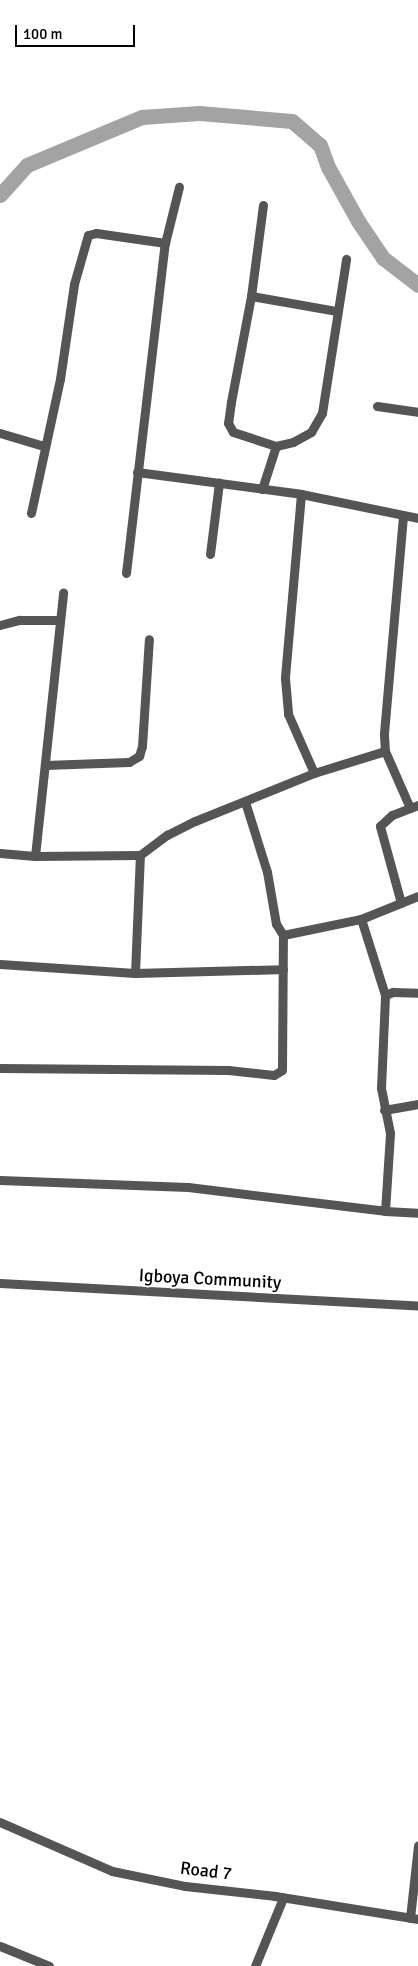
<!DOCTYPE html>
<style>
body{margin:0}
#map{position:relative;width:418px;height:1966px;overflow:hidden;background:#fff;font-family:Signika,sans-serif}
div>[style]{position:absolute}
.river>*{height:15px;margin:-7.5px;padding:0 7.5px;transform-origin:7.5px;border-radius:7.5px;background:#a3a3a3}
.minor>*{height:9px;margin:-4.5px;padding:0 4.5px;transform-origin:4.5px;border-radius:4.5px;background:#555}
span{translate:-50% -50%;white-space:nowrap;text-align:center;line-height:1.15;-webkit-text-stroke:4px #fff;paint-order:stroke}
.street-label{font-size:18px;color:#000}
.scale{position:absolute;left:15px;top:25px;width:120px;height:22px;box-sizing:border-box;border:2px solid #000;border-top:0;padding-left:6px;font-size:15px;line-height:18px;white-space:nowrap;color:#000;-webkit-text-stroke:4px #fff;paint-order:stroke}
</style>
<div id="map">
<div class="river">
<div style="left:0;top:195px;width:40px;rotate:-48deg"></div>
<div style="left:27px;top:165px;width:125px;rotate:-22.7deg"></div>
<div style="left:142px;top:117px;width:57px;rotate:-4deg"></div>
<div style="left:199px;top:113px;width:93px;rotate:4.9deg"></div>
<div style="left:292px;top:121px;width:37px;rotate:41deg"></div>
<div style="left:320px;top:145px;width:23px;rotate:70deg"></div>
<div style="left:328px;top:167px;width:62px;rotate:60.9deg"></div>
<div style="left:358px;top:221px;width:45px;rotate:56deg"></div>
<div style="left:383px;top:258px;width:44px;rotate:37.6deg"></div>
</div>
<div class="minor">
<div style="left:263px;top:205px;width:92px;rotate:97.5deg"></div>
<div style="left:251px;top:296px;width:108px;rotate:100.7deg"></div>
<div style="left:231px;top:402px;width:21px;rotate:98deg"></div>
<div style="left:228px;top:423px;width:10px;rotate:61deg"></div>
<div style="left:233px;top:432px;width:45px;rotate:18deg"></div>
<div style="left:276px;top:446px;width:17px;rotate:-13deg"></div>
<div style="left:293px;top:442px;width:21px;rotate:-29deg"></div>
<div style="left:311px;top:432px;width:22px;rotate:-60deg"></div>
<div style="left:322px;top:413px;width:156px;rotate:-81.1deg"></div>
<div style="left:251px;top:296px;width:86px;rotate:10deg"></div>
<div style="left:377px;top:406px;width:41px;rotate:8.3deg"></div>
<div style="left:0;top:433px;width:46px;rotate:16.5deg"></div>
<div style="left:137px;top:472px;width:165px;rotate:7.6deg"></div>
<div style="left:301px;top:494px;width:119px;rotate:11.6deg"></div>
<div style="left:262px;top:489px;width:45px;rotate:-72deg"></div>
<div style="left:301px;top:494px;width:185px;rotate:95deg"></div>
<div style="left:285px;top:678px;width:36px;rotate:85deg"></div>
<div style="left:288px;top:714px;width:64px;rotate:66.2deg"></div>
<div style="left:31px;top:513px;width:137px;rotate:-77.8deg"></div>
<div style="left:60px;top:379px;width:96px;rotate:-81.6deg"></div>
<div style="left:74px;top:284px;width:51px;rotate:-74.1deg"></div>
<div style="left:88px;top:235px;width:8px;rotate:-14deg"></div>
<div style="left:96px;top:233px;width:70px;rotate:8.2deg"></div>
<div style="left:403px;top:516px;width:219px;rotate:95deg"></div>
<div style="left:384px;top:734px;width:17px;rotate:87deg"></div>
<div style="left:385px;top:751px;width:62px;rotate:66.3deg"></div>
<div style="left:210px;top:554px;width:72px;rotate:-82.8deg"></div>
<div style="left:126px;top:573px;width:332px;rotate:-83.3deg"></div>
<div style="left:165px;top:243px;width:58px;rotate:-76deg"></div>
<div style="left:0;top:625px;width:20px;rotate:-15deg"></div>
<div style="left:19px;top:620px;width:41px"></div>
<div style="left:45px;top:765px;width:84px;rotate:-2deg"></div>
<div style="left:129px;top:762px;width:12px;rotate:-31deg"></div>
<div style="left:139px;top:756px;width:10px;rotate:-73deg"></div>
<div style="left:142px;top:746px;width:107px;rotate:-86.3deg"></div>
<div style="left:0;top:853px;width:35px;rotate:5deg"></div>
<div style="left:35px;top:856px;width:105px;rotate:-0.5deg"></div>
<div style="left:140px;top:855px;width:34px;rotate:-37deg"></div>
<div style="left:167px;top:835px;width:31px;rotate:-27deg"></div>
<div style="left:195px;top:821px;width:128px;rotate:-22deg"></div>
<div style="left:314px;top:773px;width:74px;rotate:-17.2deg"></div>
<div style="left:35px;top:856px;width:265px;rotate:-83.9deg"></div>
<div style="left:401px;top:903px;width:80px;rotate:-105.3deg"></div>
<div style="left:380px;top:826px;width:16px;rotate:-43deg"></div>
<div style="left:392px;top:815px;width:28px;rotate:-21deg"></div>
<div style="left:283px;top:935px;width:80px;rotate:-11.6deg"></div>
<div style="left:361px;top:919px;width:61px;rotate:-22deg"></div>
<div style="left:0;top:964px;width:135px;rotate:3.8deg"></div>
<div style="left:135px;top:973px;width:148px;rotate:-1.5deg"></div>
<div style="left:135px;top:973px;width:118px;rotate:-87.6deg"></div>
<div style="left:385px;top:995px;width:9px;rotate:-21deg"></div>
<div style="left:393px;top:992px;width:25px;rotate:2deg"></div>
<div style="left:0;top:1068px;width:228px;rotate:0.5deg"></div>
<div style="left:228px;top:1070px;width:46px;rotate:6.2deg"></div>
<div style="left:274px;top:1075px;width:9px;rotate:-32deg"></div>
<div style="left:282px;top:1070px;width:135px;rotate:-89.6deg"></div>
<div style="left:283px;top:935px;width:13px;rotate:-122deg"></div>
<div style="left:276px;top:924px;width:53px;rotate:-99.8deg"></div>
<div style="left:267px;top:872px;width:73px;rotate:-107.4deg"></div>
<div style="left:384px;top:1110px;width:35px;rotate:-10deg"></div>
<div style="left:0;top:1180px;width:188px;rotate:2.1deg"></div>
<div style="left:188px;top:1187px;width:198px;rotate:6.9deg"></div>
<div style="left:385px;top:1211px;width:78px;rotate:-86.3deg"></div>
<div style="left:390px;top:1133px;width:46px;rotate:-101.3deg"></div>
<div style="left:381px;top:1088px;width:93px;rotate:-87.5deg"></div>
<div style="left:385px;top:995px;width:80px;rotate:-107.5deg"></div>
<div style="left:385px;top:1211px;width:33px;rotate:3deg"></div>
<div style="left:0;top:1283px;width:419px;rotate:3.1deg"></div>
<div style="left:0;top:1822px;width:122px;rotate:23.6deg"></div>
<div style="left:112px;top:1871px;width:75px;rotate:11.6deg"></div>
<div style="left:185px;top:1886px;width:91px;rotate:6.3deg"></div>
<div style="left:275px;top:1896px;width:145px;rotate:9.1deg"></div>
<div style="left:410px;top:1918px;width:73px;rotate:-83.7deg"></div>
<div style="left:0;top:1946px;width:53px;rotate:22.2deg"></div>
<div style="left:255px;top:1966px;width:74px;rotate:-67.6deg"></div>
</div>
<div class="street-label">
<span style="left:210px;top:1279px;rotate:3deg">Igboya Community</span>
<span style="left:206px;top:1871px;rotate:7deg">Road 7</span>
</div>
<div class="scale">100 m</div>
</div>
